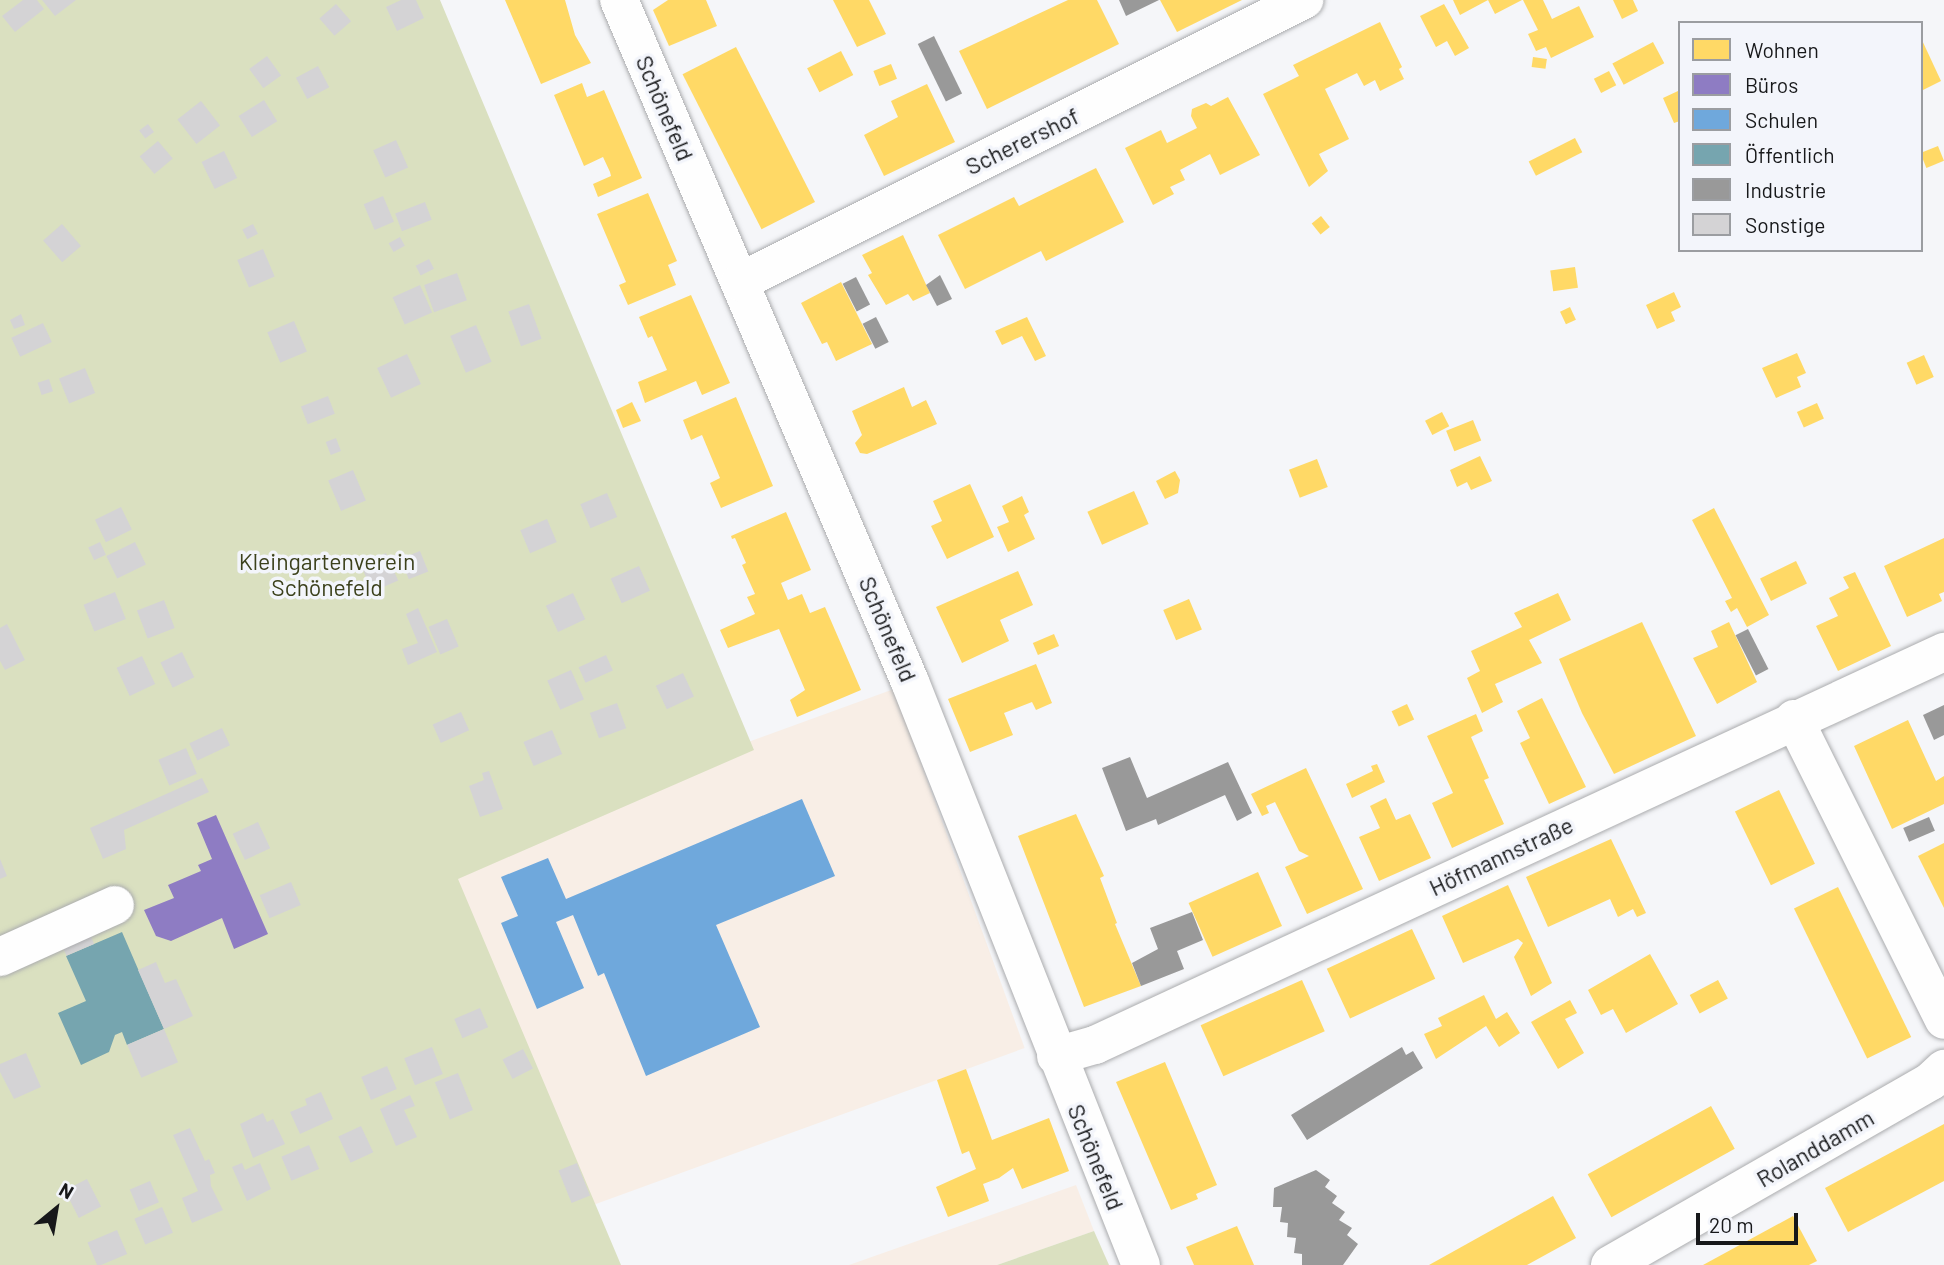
<!DOCTYPE html>
<meta charset="utf-8">
<style>
body{margin:0}
#map{position:relative;width:1944px;height:1265px;overflow:hidden;background:#f5f6f9;font-family:Barlow,sans-serif}
div>[style]{position:absolute}
.education>*{inset:0;background:#f8eee6;transform-origin:0 0}
.green>*{inset:0;background:#dae0c0}
.homes>*{inset:0;background:#ffd966;transform-origin:0 0}
.offices>*{inset:0;background:#8e7cc3}
.schools>*{inset:0;background:#6fa8dc}
.public>*{inset:0;background:#76a5af}
.industry>*{inset:0;background:#999;transform-origin:0 0}
.building>*{inset:0;background:#d4d3d5;transform-origin:0 0}
.roads{filter:drop-shadow(0 0 2px #abacae) drop-shadow(0 0 2px #abacae)}
.minor>*{height:38px;margin:-19px;padding:0 19px;transform-origin:19px;border-radius:19px;background:#fefefe}
span{translate:-50% -50%;white-space:nowrap;text-align:center;line-height:1.15;-webkit-text-stroke:7px #f3f5fb;paint-order:stroke}
.street-label{font-size:23px;color:#17181a}
.park-label{font-size:23px;color:#3c411c}
.legend{position:absolute;left:1678px;top:21px;width:245px;height:231px;box-sizing:border-box;background:#f3f5fb;border:2px solid #9b9da1;margin:0;padding:9px 12px;list-style:none;font-size:21px;color:#17181a}
.legend li{display:flex;align-items:center;gap:14px;height:35px}
.legend b{width:35px;border:2px solid #9b9da1}
.north{position:absolute;left:21px;top:1174px;width:70px;height:70px;-webkit-text-stroke:5px #f3f5fb;paint-order:stroke;rotate:30deg;font-size:19px;font-weight:700;line-height:28px;text-align:center;color:#17181a}
.north::after{content:'';display:block;margin:auto;width:24px;height:32px;background:#17181a;clip-path:polygon(50% 0,100% 100%,50% 72%,0 100%)}
.scale{position:absolute;left:1696px;top:1213px;width:102px;height:32px;box-sizing:border-box;border:4px solid #17181a;border-top:0;padding-left:9px;font-size:21px;line-height:24px;white-space:nowrap;color:#17181a;-webkit-text-stroke:5px #f3f5fb;paint-order:stroke}
</style>
<div id="map">
<div class="education">
<div style="left:894px;top:689px;width:382px;height:476px;rotate:70deg"></div>
<div style="clip-path:polygon(1076px 1185px,1094px 1231px,997px 1265px,849px 1265px)"></div>
</div>
<div class="green">
<div style="clip-path:polygon(0 0,440px 0,754px 750px,458px 879px,621px 1265px,0 1265px)"></div>
<div style="clip-path:polygon(1094px 1231px,1109px 1265px,997px 1265px)"></div>
</div>
<div class="homes">
<div style="clip-path:polygon(505px 0,565px 0,575px 35px,591px 63px,541px 84px)"></div>
<div style="clip-path:polygon(668px 0,706px 0,717px 26px,669px 46px,653px 10px)"></div>
<div style="clip-path:polygon(833px 0,869px 0,886px 34px,857px 47px)"></div>
<div style="clip-path:polygon(1068px 0,1097px 0,1119px 44px,987px 109px,959px 51px)"></div>
<div style="clip-path:polygon(1160px 0,1242px 0,1177px 32px)"></div>
<div style="clip-path:polygon(1453px 0,1522px 0,1495px 14px,1488px 0,1460px 15px)"></div>
<div style="clip-path:polygon(1523px 0,1543px 0,1552px 19px,1579px 6px,1594px 37px,1551px 58px,1546px 47px,1536px 51px,1528px 34px,1538px 30px)"></div>
<div style="clip-path:polygon(1613px 0,1633px 0,1638px 11px,1622px 19px)"></div>
<div style="clip-path:polygon(1444px 4px,1469px 48px,1455px 56px,1447px 41px,1436px 47px,1420px 16px)"></div>
<div style="clip-path:polygon(1380px 22px,1402px 67px,1399px 69px,1404px 79px,1380px 91px,1375px 80px,1364px 86px,1357px 73px,1325px 89px,1349px 139px,1319px 154px,1328px 171px,1309px 187px,1263px 94px,1299px 76px,1293px 65px)"></div>
<div style="clip-path:polygon(1921px 38px,1941px 81px,1921px 91px)"></div>
<div style="left:1653px;top:42px;width:24px;height:46px;rotate:62deg"></div>
<div style="left:736px;top:47px;width:174px;height:60px;rotate:63deg"></div>
<div style="left:841px;top:51px;width:27px;height:38px;rotate:63deg"></div>
<div style="left:1533px;top:57px;width:14px;height:10px;rotate:8deg"></div>
<div style="left:891px;top:64px;width:16px;height:19px;rotate:68deg"></div>
<div style="left:1609px;top:71px;width:16px;height:17px;rotate:63deg"></div>
<div style="clip-path:polygon(582px 83px,587px 97px,604px 90px,642px 178px,598px 197px,593px 184px,611px 176px,610px 172px,603px 157px,584px 166px,554px 95px)"></div>
<div style="clip-path:polygon(927px 84px,955px 142px,884px 176px,864px 135px,898px 117px,891px 101px)"></div>
<div style="clip-path:polygon(1678px 91px,1680px 121px,1674px 123px,1663px 98px)"></div>
<div style="clip-path:polygon(1228px 97px,1260px 155px,1220px 175px,1210px 154px,1180px 170px,1185px 180px,1170px 187px,1174px 194px,1153px 205px,1125px 148px,1161px 130px,1167px 143px,1197px 128px,1191px 116px,1192px 109px,1206px 103px,1211px 106px)"></div>
<div style="left:1575px;top:138px;width:16px;height:52px;rotate:63deg"></div>
<div style="left:1938px;top:146px;width:16px;height:19px;rotate:68deg"></div>
<div style="clip-path:polygon(1096px 168px,1124px 222px,1046px 261px,1041px 251px,965px 289px,938px 235px,1014px 197px,1019px 206px)"></div>
<div style="clip-path:polygon(648px 193px,677px 261px,668px 265px,676px 285px,628px 305px,619px 285px,626px 282px,597px 214px)"></div>
<div style="left:1321px;top:216px;width:14px;height:12px;rotate:51deg"></div>
<div style="clip-path:polygon(903px 235px,930px 293px,913px 301px,908px 294px,886px 305px,868px 275px,872px 273px,862px 255px)"></div>
<div style="left:1575px;top:267px;width:21px;height:25px;rotate:82deg"></div>
<div style="clip-path:polygon(841px 282px,872px 344px,836px 361px,827px 342px,822px 344px,801px 303px)"></div>
<div style="clip-path:polygon(1674px 292px,1681px 307px,1671px 312px,1675px 321px,1657px 329px,1646px 305px)"></div>
<div style="clip-path:polygon(691px 295px,730px 383px,702px 395px,696px 381px,645px 403px,638px 382px,667px 370px,652px 336px,648px 338px,639px 317px)"></div>
<div style="left:1570px;top:307px;width:14px;height:11px;rotate:65deg"></div>
<div style="clip-path:polygon(1027px 317px,1046px 356px,1035px 361px,1022px 336px,1002px 345px,995px 331px)"></div>
<div style="clip-path:polygon(1797px 353px,1806px 373px,1797px 377px,1801px 387px,1776px 398px,1762px 368px)"></div>
<div style="left:1924px;top:355px;width:24px;height:19px;rotate:66deg"></div>
<div style="clip-path:polygon(904px 387px,912px 407px,926px 400px,937px 424px,867px 454px,860px 453px,855px 443px,862px 435px,852px 411px)"></div>
<div style="clip-path:polygon(736px 397px,773px 486px,721px 508px,710px 483px,720px 478px,702px 435px,691px 440px,683px 420px)"></div>
<div style="clip-path:polygon(632px 402px,641px 421px,623px 428px,616px 410px)"></div>
<div style="left:1817px;top:403px;width:17px;height:22px;rotate:66deg"></div>
<div style="left:1442px;top:412px;width:16px;height:19px;rotate:63deg"></div>
<div style="left:1473px;top:420px;width:22px;height:29px;rotate:68deg"></div>
<div style="clip-path:polygon(1480px 456px,1492px 481px,1471px 490px,1467px 482px,1457px 487px,1450px 470px)"></div>
<div style="left:1317px;top:459px;width:30px;height:30px;rotate:69deg"></div>
<div style="clip-path:polygon(1175px 471px,1180px 480px,1178px 493px,1165px 499px,1156px 481px)"></div>
<div style="clip-path:polygon(970px 484px,994px 537px,947px 559px,931px 526px,942px 521px,933px 501px)"></div>
<div style="left:1134px;top:491px;width:36px;height:51px;rotate:66deg"></div>
<div style="clip-path:polygon(1022px 496px,1029px 512px,1024px 515px,1035px 539px,1008px 552px,997px 527px,1009px 522px,1002px 506px)"></div>
<div style="clip-path:polygon(1714px 508px,1769px 615px,1747px 627px,1737px 608px,1731px 612px,1725px 601px,1732px 598px,1692px 520px)"></div>
<div style="clip-path:polygon(786px 512px,811px 570px,781px 583px,788px 600px,802px 594px,810px 613px,825px 607px,861px 690px,797px 717px,790px 700px,805px 690px,779px 629px,728px 648px,720px 630px,755px 614px,747px 597px,755px 594px,742px 565px,746px 563px,735px 538px,732px 539px,731px 536px)"></div>
<div style="clip-path:polygon(1944px 538px,1944px 592px,1939px 594px,1942px 601px,1907px 617px,1884px 566px)"></div>
<div style="left:1796px;top:561px;width:25px;height:40px;rotate:64deg"></div>
<div style="clip-path:polygon(1018px 571px,1033px 605px,1000px 620px,1009px 641px,962px 663px,936px 607px)"></div>
<div style="clip-path:polygon(1855px 572px,1891px 646px,1838px 671px,1816px 626px,1838px 616px,1829px 598px,1849px 588px,1843px 577px)"></div>
<div style="clip-path:polygon(1558px 593px,1571px 620px,1529px 640px,1542px 663px,1495px 684px,1503px 702px,1482px 713px,1467px 678px,1480px 671px,1471px 651px,1522px 627px,1514px 613px)"></div>
<div style="left:1189px;top:599px;width:33px;height:28px;rotate:67deg"></div>
<div style="clip-path:polygon(1642px 622px,1696px 736px,1614px 774px,1582px 713px,1559px 659px)"></div>
<div style="clip-path:polygon(1729px 622px,1757px 682px,1717px 704px,1693px 658px,1718px 647px,1711px 631px)"></div>
<div style="left:1054px;top:634px;width:13px;height:23px;rotate:67deg"></div>
<div style="clip-path:polygon(1036px 664px,1052px 703px,1036px 710px,1032px 702px,1004px 713px,1013px 735px,970px 752px,948px 699px)"></div>
<div style="clip-path:polygon(1542px 698px,1586px 787px,1549px 804px,1520px 743px,1530px 738px,1517px 711px)"></div>
<div style="left:1407px;top:704px;width:17px;height:17px;rotate:65deg"></div>
<div style="clip-path:polygon(1476px 714px,1483px 731px,1471px 737px,1489px 778px,1484px 780px,1504px 824px,1452px 848px,1432px 803px,1453px 793px,1427px 736px)"></div>
<div style="clip-path:polygon(1908px 720px,1936px 781px,1944px 776px,1944px 804px,1892px 829px,1854px 746px)"></div>
<div style="clip-path:polygon(1377px 764px,1385px 782px,1352px 798px,1346px 784px,1373px 771px,1371px 766px)"></div>
<div style="clip-path:polygon(1306px 768px,1363px 889px,1307px 914px,1285px 867px,1309px 856px,1299px 851px,1275px 802px,1266px 806px,1269px 813px,1262px 816px,1251px 794px)"></div>
<div style="left:1779px;top:790px;width:82px;height:49px;rotate:64deg"></div>
<div style="clip-path:polygon(1386px 798px,1396px 820px,1410px 814px,1431px 858px,1379px 881px,1359px 837px,1380px 828px,1370px 806px)"></div>
<div style="clip-path:polygon(1076px 814px,1104px 876px,1100px 878px,1117px 923px,1115px 924px,1141px 986px,1084px 1007px,1018px 836px)"></div>
<div style="clip-path:polygon(1611px 839px,1646px 913px,1637px 917px,1633px 909px,1618px 917px,1610px 899px,1548px 927px,1526px 877px)"></div>
<div style="clip-path:polygon(1944px 843px,1944px 908px,1918px 856px)"></div>
<div style="left:1258px;top:872px;width:59px;height:76px;rotate:66deg"></div>
<div style="clip-path:polygon(1508px 885px,1552px 983px,1531px 996px,1514px 957px,1523px 943px,1518px 939px,1463px 963px,1442px 916px)"></div>
<div style="left:1838px;top:887px;width:167px;height:49px;rotate:64deg"></div>
<div style="left:1412px;top:929px;width:55px;height:94px;rotate:65deg"></div>
<div style="clip-path:polygon(1650px 954px,1678px 1004px,1626px 1033px,1613px 1009px,1601px 1015px,1588px 990px)"></div>
<div style="left:1302px;top:980px;width:56px;height:111px;rotate:66deg"></div>
<div style="left:1718px;top:980px;width:21px;height:32px;rotate:62deg"></div>
<div style="clip-path:polygon(1484px 995px,1496px 1019px,1507px 1012px,1520px 1033px,1499px 1047px,1486px 1026px,1436px 1059px,1424px 1034px,1442px 1026px,1438px 1018px)"></div>
<div style="clip-path:polygon(1570px 1000px,1577px 1013px,1565px 1019px,1584px 1053px,1558px 1069px,1531px 1022px)"></div>
<div style="clip-path:polygon(1165px 1062px,1217px 1185px,1196px 1194px,1198px 1199px,1171px 1210px,1116px 1082px)"></div>
<div style="clip-path:polygon(966px 1069px,992px 1140px,1049px 1118px,1069px 1171px,1022px 1189px,1013px 1168px,999px 1178px,983px 1184px,989px 1201px,948px 1217px,936px 1187px,976px 1169px,969px 1151px,962px 1154px,937px 1080px)"></div>
<div style="left:1711px;top:1106px;width:49px;height:141px;rotate:61deg"></div>
<div style="clip-path:polygon(1944px 1124px,1944px 1181px,1848px 1232px,1825px 1188px)"></div>
<div style="clip-path:polygon(1553px 1196px,1576px 1238px,1527px 1265px,1429px 1265px)"></div>
<div style="clip-path:polygon(1793px 1216px,1817px 1261px,1809px 1265px,1703px 1265px)"></div>
<div style="clip-path:polygon(1237px 1226px,1254px 1265px,1194px 1265px,1186px 1247px)"></div>
</div>
<div class="offices">
<div style="clip-path:polygon(216px 815px,268px 934px,234px 949px,222px 918px,171px 941px,156px 936px,144px 910px,174px 898px,168px 885px,201px 871px,198px 865px,212px 859px,197px 823px)"></div>
</div>
<div class="schools">
<div style="clip-path:polygon(802px 799px,835px 876px,716px 925px,760px 1027px,646px 1076px,604px 973px,598px 976px,573px 915px,556px 922px,584px 988px,537px 1009px,501px 923px,518px 916px,501px 877px,548px 858px,566px 899px)"></div>
</div>
<div class="public">
<div style="clip-path:polygon(122px 932px,164px 1029px,127px 1045px,122px 1032px,115px 1035px,109px 1052px,81px 1065px,58px 1013px,86px 1001px,66px 956px)"></div>
</div>
<div class="industry">
<div style="clip-path:polygon(1119px 0,1159px 0,1126px 16px)"></div>
<div style="left:934px;top:36px;width:64px;height:18px;rotate:64deg"></div>
<div style="clip-path:polygon(940px 275px,952px 299px,937px 306px,926px 285px)"></div>
<div style="left:856px;top:277px;width:31px;height:15px;rotate:63deg"></div>
<div style="left:876px;top:317px;width:28px;height:15px;rotate:63deg"></div>
<div style="left:1748px;top:629px;width:45px;height:14px;rotate:63deg"></div>
<div style="clip-path:polygon(1944px 705px,1944px 735px,1934px 740px,1923px 715px)"></div>
<div style="clip-path:polygon(1130px 757px,1147px 798px,1228px 762px,1252px 813px,1237px 821px,1225px 795px,1158px 825px,1156px 819px,1126px 831px,1102px 768px)"></div>
<div style="left:1929px;top:817px;width:15px;height:28px;rotate:67deg"></div>
<div style="clip-path:polygon(1192px 912px,1203px 940px,1177px 951px,1184px 969px,1141px 986px,1132px 963px,1158px 949px,1150px 928px)"></div>
<div style="clip-path:polygon(1402px 1047px,1406px 1055px,1413px 1051px,1423px 1068px,1307px 1140px,1291px 1115px)"></div>
<div style="clip-path:polygon(1316px 1170px,1330px 1180px,1325px 1187px,1337px 1196px,1332px 1203px,1345px 1212px,1339px 1220px,1352px 1228px,1347px 1235px,1358px 1244px,1343px 1265px,1302px 1265px,1302px 1254px,1294px 1253px,1296px 1238px,1287px 1237px,1288px 1223px,1280px 1222px,1282px 1207px,1273px 1207px,1274px 1188px)"></div>
</div>
<div class="building">
<div style="clip-path:polygon(23px 0,37px 0,44px 9px,15px 32px,2px 16px)"></div>
<div style="clip-path:polygon(42px 0,76px 0,55px 16px)"></div>
<div style="clip-path:polygon(401px 0,416px 0,424px 18px,397px 31px,386px 7px)"></div>
<div style="left:336px;top:4px;width:23px;height:22px;rotate:49deg"></div>
<div style="left:267px;top:56px;width:24px;height:22px;rotate:54deg"></div>
<div style="left:318px;top:66px;width:24px;height:25px;rotate:62deg"></div>
<div style="left:264px;top:100px;width:25px;height:30px;rotate:58deg"></div>
<div style="left:201px;top:101px;width:31px;height:30px;rotate:52deg"></div>
<div style="left:148px;top:124px;width:10px;height:11px;rotate:53deg"></div>
<div style="left:396px;top:140px;width:30px;height:25px;rotate:66deg"></div>
<div style="left:158px;top:141px;width:23px;height:24px;rotate:50deg"></div>
<div style="left:224px;top:151px;width:30px;height:25px;rotate:64deg"></div>
<div style="left:383px;top:196px;width:28px;height:21px;rotate:67deg"></div>
<div style="left:425px;top:202px;width:19px;height:32px;rotate:69deg"></div>
<div style="left:62px;top:224px;width:29px;height:25px;rotate:49deg"></div>
<div style="left:253px;top:224px;width:11px;height:12px;rotate:63deg"></div>
<div style="left:400px;top:237px;width:10px;height:13px;rotate:61deg"></div>
<div style="left:263px;top:249px;width:30px;height:28px;rotate:67deg"></div>
<div style="left:429px;top:259px;width:11px;height:15px;rotate:63deg"></div>
<div style="left:457px;top:273px;width:29px;height:35px;rotate:70deg"></div>
<div style="left:420px;top:285px;width:30px;height:30px;rotate:66deg"></div>
<div style="left:529px;top:304px;width:37px;height:22px;rotate:70deg"></div>
<div style="clip-path:polygon(21px 314px,25px 325px,14px 329px,10px 320px)"></div>
<div style="left:294px;top:321px;width:33px;height:29px;rotate:67deg"></div>
<div style="left:43px;top:323px;width:21px;height:35px;rotate:65deg"></div>
<div style="left:476px;top:325px;width:40px;height:28px;rotate:67deg"></div>
<div style="left:407px;top:354px;width:33px;height:33px;rotate:65deg"></div>
<div style="left:85px;top:368px;width:27px;height:28px;rotate:68deg"></div>
<div style="left:49px;top:379px;width:13px;height:12px;rotate:72deg"></div>
<div style="left:328px;top:396px;width:19px;height:29px;rotate:69deg"></div>
<div style="left:336px;top:438px;width:14px;height:11px;rotate:69deg"></div>
<div style="left:353px;top:470px;width:33px;height:27px;rotate:67deg"></div>
<div style="left:607px;top:493px;width:26px;height:29px;rotate:67deg"></div>
<div style="left:121px;top:507px;width:25px;height:29px;rotate:64deg"></div>
<div style="left:547px;top:519px;width:25px;height:29px;rotate:67deg"></div>
<div style="left:100px;top:542px;width:14px;height:13px;rotate:65deg"></div>
<div style="left:135px;top:542px;width:25px;height:32px;rotate:64deg"></div>
<div style="left:420px;top:551px;width:22px;height:21px;rotate:68deg"></div>
<div style="left:386px;top:553px;width:30px;height:28px;rotate:66deg"></div>
<div style="left:639px;top:566px;width:27px;height:31px;rotate:66deg"></div>
<div style="left:115px;top:592px;width:29px;height:34px;rotate:68deg"></div>
<div style="left:573px;top:593px;width:29px;height:30px;rotate:65deg"></div>
<div style="left:164px;top:600px;width:30px;height:29px;rotate:69deg"></div>
<div style="clip-path:polygon(418px 608px,437px 652px,408px 665px,402px 649px,418px 643px,406px 614px)"></div>
<div style="left:447px;top:619px;width:30px;height:20px;rotate:67deg"></div>
<div style="clip-path:polygon(7px 624px,25px 660px,5px 670px,0 661px,0 628px)"></div>
<div style="left:182px;top:652px;width:28px;height:24px;rotate:64deg"></div>
<div style="left:606px;top:655px;width:17px;height:30px;rotate:66deg"></div>
<div style="left:142px;top:656px;width:31px;height:28px;rotate:65deg"></div>
<div style="left:571px;top:670px;width:32px;height:26px;rotate:66deg"></div>
<div style="left:683px;top:673px;width:26px;height:30px;rotate:65deg"></div>
<div style="left:617px;top:703px;width:27px;height:29px;rotate:70deg"></div>
<div style="left:461px;top:712px;width:20px;height:31px;rotate:66deg"></div>
<div style="left:222px;top:728px;width:19px;height:36px;rotate:65deg"></div>
<div style="left:552px;top:730px;width:26px;height:31px;rotate:67deg"></div>
<div style="left:186px;top:748px;width:28px;height:30px;rotate:67deg"></div>
<div style="clip-path:polygon(489px 771px,503px 809px,480px 817px,469px 786px,484px 780px,482px 773px)"></div>
<div style="clip-path:polygon(202px 778px,209px 792px,124px 830px,126px 849px,103px 859px,90px 828px)"></div>
<div style="left:258px;top:822px;width:29px;height:28px;rotate:65deg"></div>
<div style="clip-path:polygon(0 859px,7px 876px,0 879px)"></div>
<div style="left:291px;top:882px;width:25px;height:34px;rotate:67deg"></div>
<div style="left:89px;top:932px;width:13px;height:30px;rotate:67deg"></div>
<div style="clip-path:polygon(156px 962px,165px 983px,176px 979px,193px 1016px,164px 1029px,138px 970px)"></div>
<div style="left:480px;top:1008px;width:21px;height:28px;rotate:67deg"></div>
<div style="left:164px;top:1029px;width:36px;height:40px;rotate:67deg"></div>
<div style="left:432px;top:1047px;width:29px;height:30px;rotate:68deg"></div>
<div style="left:523px;top:1049px;width:22px;height:23px;rotate:63deg"></div>
<div style="clip-path:polygon(26px 1053px,41px 1087px,14px 1099px,0 1072px,0 1064px)"></div>
<div style="left:387px;top:1066px;width:25px;height:28px;rotate:67deg"></div>
<div style="left:458px;top:1073px;width:40px;height:25px;rotate:68deg"></div>
<div style="clip-path:polygon(321px 1092px,333px 1119px,300px 1134px,290px 1112px,307px 1105px,305px 1099px)"></div>
<div style="clip-path:polygon(410px 1095px,415px 1106px,404px 1110px,417px 1137px,396px 1146px,380px 1109px)"></div>
<div style="clip-path:polygon(263px 1113px,267px 1122px,273px 1119px,285px 1144px,253px 1158px,240px 1124px)"></div>
<div style="left:361px;top:1126px;width:29px;height:25px;rotate:65deg"></div>
<div style="clip-path:polygon(190px 1128px,205px 1161px,209px 1159px,215px 1173px,210px 1175px,211px 1186px,223px 1210px,192px 1223px,182px 1198px,198px 1191px,173px 1135px)"></div>
<div style="left:309px;top:1145px;width:26px;height:30px;rotate:67deg"></div>
<div style="clip-path:polygon(242px 1163px,245px 1170px,260px 1163px,271px 1189px,247px 1201px,232px 1167px)"></div>
<div style="left:577px;top:1163px;width:35px;height:20px;rotate:68deg"></div>
<div style="left:87px;top:1179px;width:31px;height:25px;rotate:63deg"></div>
<div style="left:150px;top:1181px;width:23px;height:22px;rotate:67deg"></div>
<div style="left:162px;top:1207px;width:28px;height:30px;rotate:67deg"></div>
<div style="left:117px;top:1230px;width:26px;height:32px;rotate:67deg"></div>
</div>
<div class="roads">
<div class="minor">
<div style="left:619px;top:0;width:741px;rotate:66.89deg"></div>
<div style="left:910px;top:682px;width:627px;rotate:68.39deg"></div>
<div style="left:740px;top:282px;width:631px;rotate:-26.57deg"></div>
<div style="left:1794px;top:719px;width:336px;rotate:63.5deg"></div>
<div style="left:0;top:957px;width:126px;rotate:-24.3deg"></div>
<div style="left:1056px;top:1056px;width:41px;rotate:-15.8deg"></div>
<div style="left:1095px;top:1045px;width:936px;rotate:-24.84deg"></div>
<div style="left:1610px;top:1265px;width:370px;rotate:-29.8deg"></div>
<div style="left:1931px;top:1081px;width:18px;rotate:-43deg"></div>
</div>
</div>
<div class="street-label">
<span style="left:665px;top:108px;rotate:67deg">Schönefeld</span>
<span style="left:1022px;top:141px;rotate:-26deg">Scherershof</span>
<span style="left:888px;top:629px;rotate:67deg">Schönefeld</span>
<span style="left:1501px;top:856px;rotate:-25deg">Höfmannstraße</span>
<span style="left:1815px;top:1148px;rotate:-30deg">Rolanddamm</span>
<span style="left:1096px;top:1157px;rotate:68deg">Schönefeld</span>
</div>
<div class="park-label">
<span style="left:327px;top:574px">Kleingartenverein<br>Schönefeld</span>
</div>
<ul class="legend">
<li><b style="height:19px;background:#ffd966"></b>Wohnen</li>
<li><b style="height:19px;background:#8e7cc3"></b>Büros</li>
<li><b style="height:19px;background:#6fa8dc"></b>Schulen</li>
<li><b style="height:19px;background:#76a5af"></b>Öffentlich</li>
<li><b style="height:19px;background:#999"></b>Industrie</li>
<li><b style="height:19px;background:#d4d3d5"></b>Sonstige</li>
</ul>
<div class="north">N</div>
<div class="scale">20 m</div>
</div>
